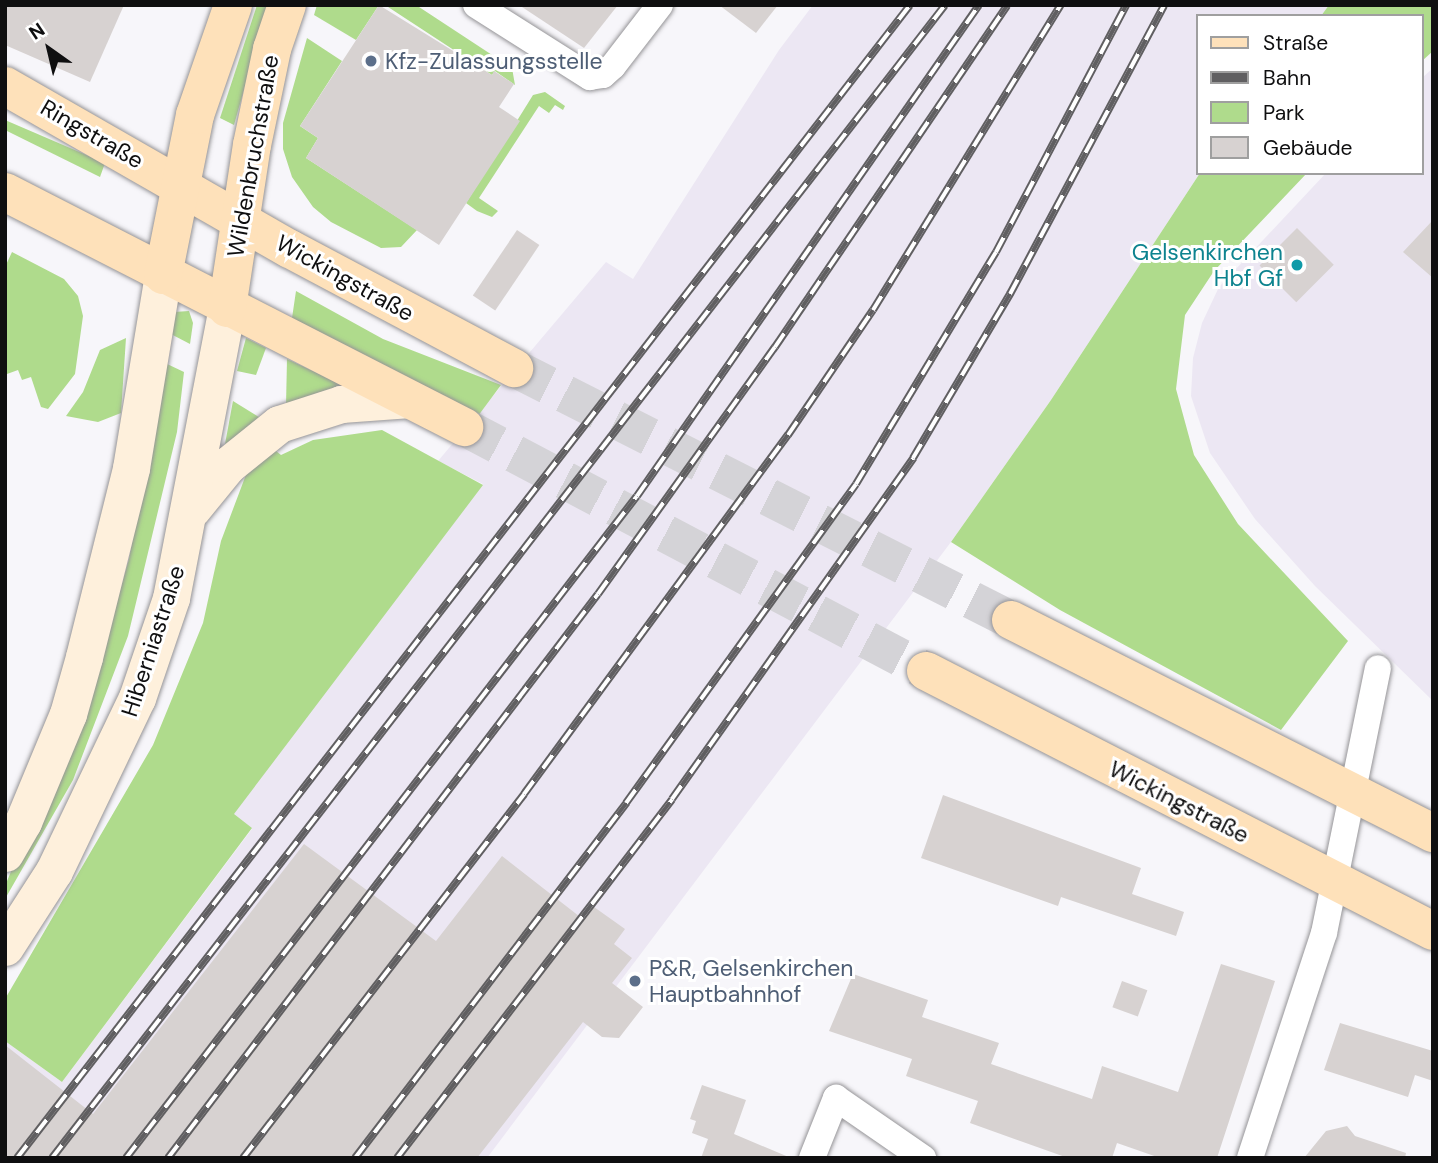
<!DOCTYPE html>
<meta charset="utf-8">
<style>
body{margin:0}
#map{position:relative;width:1438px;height:1163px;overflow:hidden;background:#f7f6fa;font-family:"DM Sans",sans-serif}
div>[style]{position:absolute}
.built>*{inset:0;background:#ece7f3}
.green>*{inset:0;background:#afdb8c}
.building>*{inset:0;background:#d7d2d1;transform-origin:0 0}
.primary-tunnel>*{height:38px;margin-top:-19px;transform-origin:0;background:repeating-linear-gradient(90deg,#d4d3d7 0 38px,transparent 0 57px)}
.roads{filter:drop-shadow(0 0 2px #959497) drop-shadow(0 0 2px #959497)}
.street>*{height:26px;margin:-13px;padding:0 13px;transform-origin:13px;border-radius:13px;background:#fff}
.secondary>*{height:37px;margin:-18.5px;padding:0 18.5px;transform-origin:18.5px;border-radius:18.5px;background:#fef0dc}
.primary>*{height:38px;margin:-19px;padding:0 19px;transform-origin:19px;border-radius:19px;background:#fee1ba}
.rail>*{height:8px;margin-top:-4px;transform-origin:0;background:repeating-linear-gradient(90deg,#fff 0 16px,#605f61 0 32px);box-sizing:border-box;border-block:2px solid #605f61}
.dots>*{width:19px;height:19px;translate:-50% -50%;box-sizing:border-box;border:4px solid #fff;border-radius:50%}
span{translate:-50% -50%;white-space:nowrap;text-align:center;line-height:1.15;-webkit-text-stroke:6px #fff;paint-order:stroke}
.service-label{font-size:23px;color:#4e5e75}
.left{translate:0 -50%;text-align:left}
.street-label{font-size:23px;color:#0f0f10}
.culture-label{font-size:23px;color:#0d838f}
.right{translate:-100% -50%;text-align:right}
.frame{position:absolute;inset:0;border:7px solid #0f0f10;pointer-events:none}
.legend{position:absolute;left:1196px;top:14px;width:228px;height:161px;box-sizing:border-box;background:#fff;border:2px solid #9f9f9f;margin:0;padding:9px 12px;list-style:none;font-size:21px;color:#0f0f10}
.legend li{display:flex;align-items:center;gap:14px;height:35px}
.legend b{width:35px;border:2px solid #9f9f9f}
.north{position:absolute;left:14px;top:14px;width:70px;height:70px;-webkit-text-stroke:5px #fff;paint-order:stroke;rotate:326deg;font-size:19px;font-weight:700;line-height:28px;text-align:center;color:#0f0f10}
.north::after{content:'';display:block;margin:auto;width:24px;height:32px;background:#0f0f10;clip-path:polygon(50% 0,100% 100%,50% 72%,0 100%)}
</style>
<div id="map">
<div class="built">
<div style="clip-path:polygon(813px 5px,1329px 5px,1321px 16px,1198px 16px,1200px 173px,1051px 400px,951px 542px,487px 1158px,5px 1158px,5px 1041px,62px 1082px,252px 829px,233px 814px,483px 484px,438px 461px,606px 262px,633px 279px,779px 50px)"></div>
<div style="clip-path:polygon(1433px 68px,1433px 701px,1315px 586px,1255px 519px,1210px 453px,1191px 396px,1193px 358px,1202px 323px,1219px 287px,1326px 173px,1422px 173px,1422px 78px)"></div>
</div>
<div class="green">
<div style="clip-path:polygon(257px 5px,268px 5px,234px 125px,220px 118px)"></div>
<div style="clip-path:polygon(317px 5px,379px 5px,356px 40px,314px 15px)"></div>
<div style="clip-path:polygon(385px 5px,416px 5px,512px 68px,515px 85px,495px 71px,492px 75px)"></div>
<div style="clip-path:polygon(1329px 5px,1433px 5px,1433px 51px,1422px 61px,1422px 16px,1321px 16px)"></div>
<div style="clip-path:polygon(307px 38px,342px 61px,300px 126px,318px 138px,306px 158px,417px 230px,401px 247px,381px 248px,331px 222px,313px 207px,292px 177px,283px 149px,283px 123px)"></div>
<div style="clip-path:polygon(545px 92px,565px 106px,563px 110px,555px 105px,549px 113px,539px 106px,479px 198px,498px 211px,492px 217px,477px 211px,466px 203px,533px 95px)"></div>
<div style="clip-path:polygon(5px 120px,105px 163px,100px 177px,5px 130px)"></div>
<div style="clip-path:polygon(1200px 173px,1307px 173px,1214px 271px,1185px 315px,1176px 389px,1194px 455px,1238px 524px,1348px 641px,1281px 730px,1060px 610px,951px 542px,1051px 400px)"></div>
<div style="clip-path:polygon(12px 252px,64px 279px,78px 296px,83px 316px,75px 374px,48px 409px,41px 407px,31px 377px,22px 380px,18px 370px,7px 374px,5px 370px,5px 267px)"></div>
<div style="clip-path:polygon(296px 291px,383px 339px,501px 385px,478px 416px,292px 318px)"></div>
<div style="clip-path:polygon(189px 311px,193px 323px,190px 344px,167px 332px,174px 312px)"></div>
<div style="clip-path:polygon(126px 338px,121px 413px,98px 422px,66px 416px,83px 392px,100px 350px)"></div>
<div style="clip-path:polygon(246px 338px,266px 348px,256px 375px,237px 371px)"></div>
<div style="clip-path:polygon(287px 359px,345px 386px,286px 406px)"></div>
<div style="clip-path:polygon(165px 363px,184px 372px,177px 432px,128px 636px,73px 780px,5px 899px,5px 886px,105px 643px,129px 559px)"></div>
<div style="clip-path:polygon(233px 401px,262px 419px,225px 444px)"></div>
<div style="clip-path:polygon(382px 430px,483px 485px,234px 814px,252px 828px,62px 1082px,5px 1041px,5px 999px,153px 745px,203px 623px,221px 541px,247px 472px,271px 447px,281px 455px,313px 440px)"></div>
</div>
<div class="building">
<div style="clip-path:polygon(5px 5px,124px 5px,90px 82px,5px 45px)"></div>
<div style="clip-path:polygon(379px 5px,492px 75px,494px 71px,514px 84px,499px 107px,520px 121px,439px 245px,306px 158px,318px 138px,300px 126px)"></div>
<div style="clip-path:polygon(519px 5px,618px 5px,584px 48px)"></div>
<div style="clip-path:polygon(719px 5px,778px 5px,756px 33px)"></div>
<div style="clip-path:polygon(1433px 220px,1433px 278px,1403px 252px)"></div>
<div style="left:1297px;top:228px;width:52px;height:53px;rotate:45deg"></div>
<div style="left:517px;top:230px;width:27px;height:79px;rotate:34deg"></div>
<div style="clip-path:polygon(943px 795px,1141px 868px,1132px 894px,1184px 912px,1176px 936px,1061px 897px,1058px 906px,921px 858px)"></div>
<div style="clip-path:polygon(304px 844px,436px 941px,502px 856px,584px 920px,594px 907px,625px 929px,614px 944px,632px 958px,612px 983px,643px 1007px,619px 1038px,602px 1037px,583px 1022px,477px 1158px,5px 1158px,5px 1045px,93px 1114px)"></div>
<div style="clip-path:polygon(1221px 964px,1275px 981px,1217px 1158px,1160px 1158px,1117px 1143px,1112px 1158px,1068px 1158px,970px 1123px,978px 1101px,906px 1076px,912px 1059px,829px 1031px,853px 974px,928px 1000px,922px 1017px,999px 1043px,991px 1064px,1092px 1099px,1102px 1066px,1178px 1092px)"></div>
<div style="left:1122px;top:981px;width:27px;height:28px;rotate:20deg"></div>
<div style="clip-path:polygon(1340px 1023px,1433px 1051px,1433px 1081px,1415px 1075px,1408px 1097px,1324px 1070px)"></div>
<div style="clip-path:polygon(702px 1085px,746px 1100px,734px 1134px,791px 1158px,701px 1158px,708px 1139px,692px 1133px,696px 1121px,690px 1119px)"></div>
<div style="clip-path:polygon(1347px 1126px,1355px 1136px,1406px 1153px,1405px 1158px,1304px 1158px,1326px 1131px)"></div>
</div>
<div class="primary-tunnel">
<div style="left:514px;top:368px;width:557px;rotate:26.89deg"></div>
<div style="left:464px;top:427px;width:522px;rotate:27.84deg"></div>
</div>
<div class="roads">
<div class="street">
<div style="left:476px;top:5px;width:135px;rotate:32.3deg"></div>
<div style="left:590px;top:77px;width:13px;rotate:-9deg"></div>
<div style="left:603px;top:75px;width:13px;rotate:-42deg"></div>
<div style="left:613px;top:66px;width:77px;rotate:-52.4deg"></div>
<div style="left:812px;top:1158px;width:65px;rotate:-68.2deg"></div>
<div style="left:836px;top:1098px;width:106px;rotate:34.6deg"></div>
<div style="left:1250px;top:1158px;width:237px;rotate:-71.8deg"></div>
<div style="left:1324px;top:933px;width:270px;rotate:-78.5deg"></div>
</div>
<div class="secondary">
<div style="left:192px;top:509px;width:57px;rotate:-50.7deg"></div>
<div style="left:228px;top:465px;width:65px;rotate:-38.8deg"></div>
<div style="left:279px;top:424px;width:65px;rotate:-17.9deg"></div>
<div style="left:341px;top:404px;width:69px;rotate:-4.1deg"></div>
<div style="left:5px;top:853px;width:36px;rotate:-60deg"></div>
<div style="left:23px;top:822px;width:117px;rotate:-67.4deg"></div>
<div style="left:68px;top:714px;width:59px;rotate:-74.3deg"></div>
<div style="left:84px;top:657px;width:195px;rotate:-76deg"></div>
<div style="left:131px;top:468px;width:196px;rotate:-80.6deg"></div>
<div style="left:5px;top:947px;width:90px;rotate:-57.2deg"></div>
<div style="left:54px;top:871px;width:192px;rotate:-64.4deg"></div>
<div style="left:137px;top:698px;width:106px;rotate:-71.2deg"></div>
<div style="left:171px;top:598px;width:295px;rotate:-79.1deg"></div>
</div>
<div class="primary">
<div style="left:5px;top:86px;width:328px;rotate:29.8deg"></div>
<div style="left:290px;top:249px;width:254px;rotate:28deg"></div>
<div style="left:5px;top:192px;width:516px;rotate:27.11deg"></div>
<div style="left:163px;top:275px;width:163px;rotate:-78.7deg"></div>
<div style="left:195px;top:115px;width:116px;rotate:-70.9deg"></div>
<div style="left:227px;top:308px;width:165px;rotate:-81.3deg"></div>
<div style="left:252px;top:145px;width:98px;rotate:-78.2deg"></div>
<div style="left:272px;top:49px;width:46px;rotate:-71.2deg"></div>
<div style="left:1011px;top:620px;width:473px;rotate:26.8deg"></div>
<div style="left:926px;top:671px;width:570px;rotate:27.15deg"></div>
</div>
</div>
<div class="rail">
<div style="left:17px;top:1158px;width:1458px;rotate:-52.24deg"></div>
<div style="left:52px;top:1158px;width:1458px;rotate:-52.24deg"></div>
<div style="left:126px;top:1158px;width:836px;rotate:-52.34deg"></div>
<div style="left:637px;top:496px;width:598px;rotate:-55.14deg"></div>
<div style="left:168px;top:1158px;width:709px;rotate:-52.68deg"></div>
<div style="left:598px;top:594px;width:304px;rotate:-54.4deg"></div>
<div style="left:775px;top:347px;width:413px;rotate:-55.8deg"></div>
<div style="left:243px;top:1158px;width:460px;rotate:-52.3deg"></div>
<div style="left:524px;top:794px;width:446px;rotate:-53.7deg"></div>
<div style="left:788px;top:435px;width:151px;rotate:-55.8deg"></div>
<div style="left:873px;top:310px;width:358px;rotate:-58.4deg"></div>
<div style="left:355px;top:1158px;width:447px;rotate:-52.6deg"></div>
<div style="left:626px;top:803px;width:393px;rotate:-54.2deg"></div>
<div style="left:856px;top:484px;width:271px;rotate:-58.9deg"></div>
<div style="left:996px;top:252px;width:279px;rotate:-62.2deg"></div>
<div style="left:397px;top:1158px;width:452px;rotate:-52.5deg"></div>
<div style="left:672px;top:799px;width:418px;rotate:-54.7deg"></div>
<div style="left:913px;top:458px;width:191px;rotate:-59.4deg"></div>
<div style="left:1010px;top:294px;width:327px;rotate:-61.9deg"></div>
</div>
<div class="dots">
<div style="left:371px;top:61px;background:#5c6f8a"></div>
<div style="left:1297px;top:265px;background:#0f9aa8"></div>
<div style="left:635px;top:981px;background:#5c6f8a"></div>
</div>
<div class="service-label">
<span class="left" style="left:385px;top:61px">Kfz-Zulassungsstelle</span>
<span class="left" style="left:649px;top:981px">P&amp;R, Gelsenkirchen<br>Hauptbahnhof</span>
</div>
<div class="street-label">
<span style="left:92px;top:134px;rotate:30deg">Ringstraße</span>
<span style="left:253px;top:156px;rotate:-80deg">Wildenbruchstraße</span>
<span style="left:345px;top:278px;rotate:29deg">Wickingstraße</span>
<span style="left:153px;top:641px;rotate:-72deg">Hiberniastraße</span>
<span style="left:1179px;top:802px;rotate:27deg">Wickingstraße</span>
</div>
<div class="culture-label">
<span class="right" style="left:1283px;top:265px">Gelsenkirchen<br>Hbf Gf</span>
</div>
<div class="frame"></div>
<ul class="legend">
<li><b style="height:9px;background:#fee1ba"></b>Straße</li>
<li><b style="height:9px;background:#605f61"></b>Bahn</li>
<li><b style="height:19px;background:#afdb8c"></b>Park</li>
<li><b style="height:19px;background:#d7d2d1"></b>Gebäude</li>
</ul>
<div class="north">N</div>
</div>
